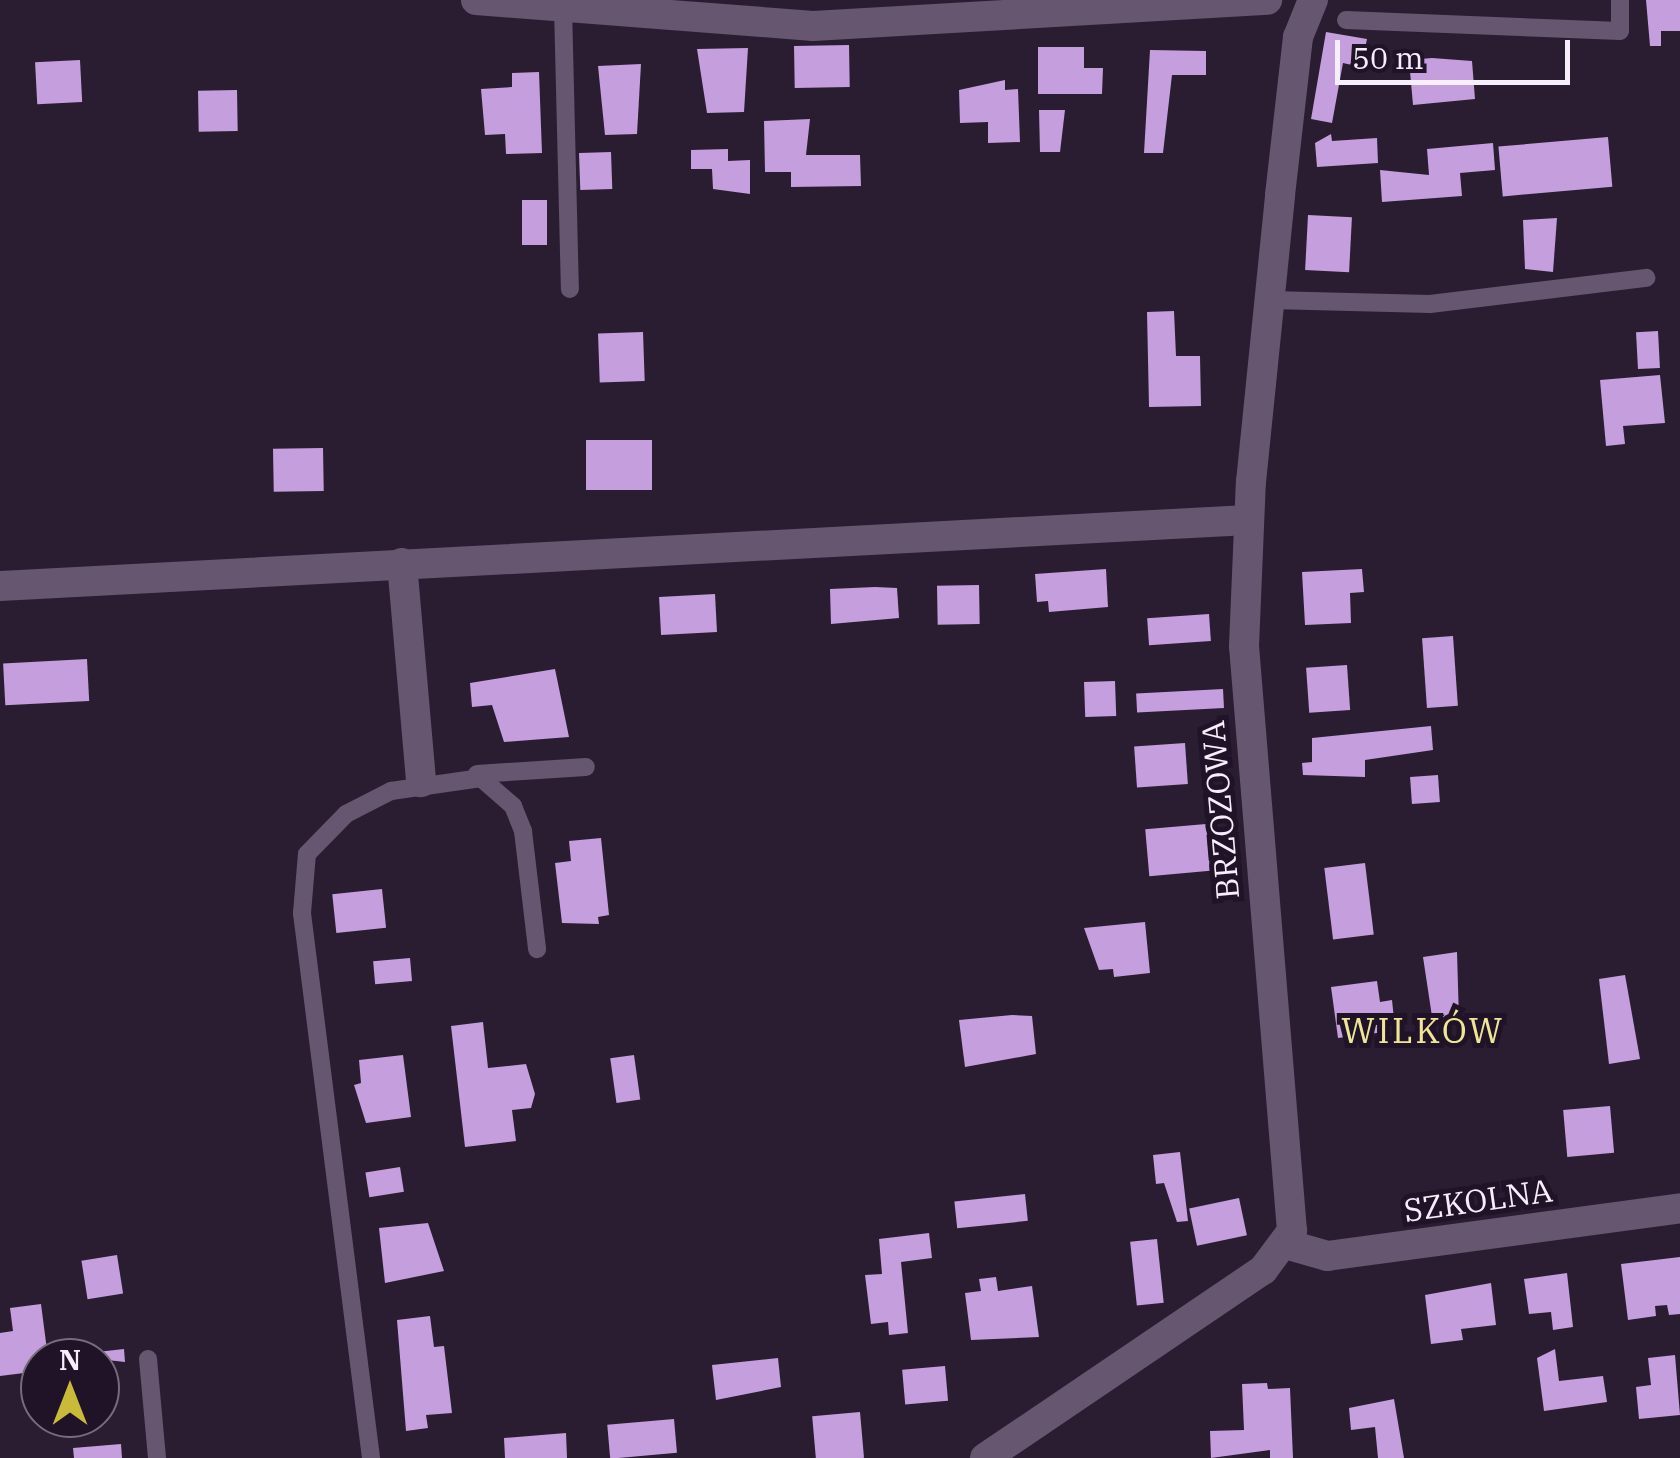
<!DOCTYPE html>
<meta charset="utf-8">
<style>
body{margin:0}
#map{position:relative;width:1680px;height:1458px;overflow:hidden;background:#2a1d31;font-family:"IBM Plex Serif",serif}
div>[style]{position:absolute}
.building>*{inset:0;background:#c59ede;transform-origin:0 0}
.lane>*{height:18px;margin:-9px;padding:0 9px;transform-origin:9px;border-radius:9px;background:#665670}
.street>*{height:30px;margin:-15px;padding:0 15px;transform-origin:15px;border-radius:15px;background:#665670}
span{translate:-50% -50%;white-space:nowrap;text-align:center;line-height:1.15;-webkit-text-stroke:10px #201327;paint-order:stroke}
.street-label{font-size:32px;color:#f7eefc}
.neighbourhood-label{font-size:35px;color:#efe596;letter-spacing:2.5px}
.north{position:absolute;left:20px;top:1338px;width:100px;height:100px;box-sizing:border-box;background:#201327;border:2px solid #766b7c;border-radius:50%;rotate:0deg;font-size:28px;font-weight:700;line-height:40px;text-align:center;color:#f7eefc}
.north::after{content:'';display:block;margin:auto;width:35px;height:45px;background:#caba3a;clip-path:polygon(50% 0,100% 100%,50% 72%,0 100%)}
.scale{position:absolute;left:1335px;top:40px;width:235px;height:45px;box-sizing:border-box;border:5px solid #f7eefc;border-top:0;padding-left:12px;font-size:30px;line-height:35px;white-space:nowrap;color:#f7eefc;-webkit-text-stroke:8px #201327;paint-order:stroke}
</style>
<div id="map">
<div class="building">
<div style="clip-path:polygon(1646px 0,1680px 0,1680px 31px,1661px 31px,1661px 46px,1650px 46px)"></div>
<div style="clip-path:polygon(1326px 32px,1367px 39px,1361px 67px,1343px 63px,1332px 123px,1311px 119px)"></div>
<div style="left:849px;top:45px;width:42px;height:55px;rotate:89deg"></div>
<div style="clip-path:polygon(1038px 47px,1084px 47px,1084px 68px,1103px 68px,1102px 94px,1038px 94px)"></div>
<div style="clip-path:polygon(748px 48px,744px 112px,707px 113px,697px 49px)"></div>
<div style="clip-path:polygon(1150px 50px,1206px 51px,1206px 75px,1172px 75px,1163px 153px,1144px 153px)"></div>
<div style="clip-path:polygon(1432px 58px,1472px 61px,1475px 99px,1413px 105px,1409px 60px)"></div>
<div style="left:80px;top:60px;width:42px;height:45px;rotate:87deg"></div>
<div style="clip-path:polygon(641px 64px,637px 134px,605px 135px,598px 66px)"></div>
<div style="clip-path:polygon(539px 72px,542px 153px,506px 154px,505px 134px,485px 135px,481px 89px,512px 87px,512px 73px)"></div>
<div style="clip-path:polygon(1005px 80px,1005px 90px,1018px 89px,1020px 142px,988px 143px,988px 122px,960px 123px,959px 90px)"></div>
<div style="left:237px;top:90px;width:41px;height:39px;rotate:89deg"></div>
<div style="clip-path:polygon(1039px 110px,1065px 110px,1060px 152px,1040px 152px)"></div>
<div style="clip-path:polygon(810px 119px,806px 155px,860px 155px,861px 186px,791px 187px,791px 172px,765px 172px,764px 121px)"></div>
<div style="clip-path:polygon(1331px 134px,1332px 141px,1377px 138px,1378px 163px,1317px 167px,1315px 143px)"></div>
<div style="left:1608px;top:137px;width:50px;height:110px;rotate:85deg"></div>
<div style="clip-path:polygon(1493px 143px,1495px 170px,1460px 173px,1462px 196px,1382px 202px,1380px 170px,1429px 175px,1427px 149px)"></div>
<div style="clip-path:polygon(728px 149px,728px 161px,750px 160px,750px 194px,713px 189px,712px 169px,691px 169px,691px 150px)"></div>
<div style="left:611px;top:152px;width:37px;height:32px;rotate:88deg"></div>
<div style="left:522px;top:200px;width:25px;height:45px"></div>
<div style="left:1308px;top:215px;width:44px;height:55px;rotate:3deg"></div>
<div style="clip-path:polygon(1557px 218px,1553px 272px,1525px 269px,1523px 220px)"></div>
<div style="clip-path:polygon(1174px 311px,1176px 356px,1200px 356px,1201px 406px,1149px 407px,1147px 312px)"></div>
<div style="left:1658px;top:331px;width:37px;height:22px;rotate:87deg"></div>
<div style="left:643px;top:332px;width:49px;height:45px;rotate:88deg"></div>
<div style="clip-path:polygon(1660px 375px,1665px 423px,1623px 426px,1625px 444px,1606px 446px,1600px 380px)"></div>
<div style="left:586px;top:440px;width:66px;height:50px"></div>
<div style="left:323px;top:448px;width:43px;height:50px;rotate:89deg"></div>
<div style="clip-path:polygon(1106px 569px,1108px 607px,1049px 612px,1048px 601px,1037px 602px,1035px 574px)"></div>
<div style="clip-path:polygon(1362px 569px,1364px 592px,1350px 593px,1351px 623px,1305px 625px,1302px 572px)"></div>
<div style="left:979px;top:585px;width:39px;height:42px;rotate:89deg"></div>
<div style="clip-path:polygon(875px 587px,897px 588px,899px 618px,831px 624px,830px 589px)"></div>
<div style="left:715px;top:594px;width:38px;height:56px;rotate:87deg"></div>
<div style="left:1209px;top:614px;width:27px;height:62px;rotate:86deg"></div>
<div style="left:1453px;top:636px;width:70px;height:31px;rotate:86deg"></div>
<div style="left:87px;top:659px;width:42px;height:84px;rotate:87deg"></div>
<div style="left:1347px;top:665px;width:45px;height:41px;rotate:86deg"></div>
<div style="clip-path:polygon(555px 669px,569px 737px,504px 742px,492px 705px,472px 707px,470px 683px)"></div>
<div style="left:1115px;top:681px;width:35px;height:31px;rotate:88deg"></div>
<div style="left:1223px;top:689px;width:19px;height:87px;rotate:87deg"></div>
<div style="clip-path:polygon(1431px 726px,1433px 750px,1365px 760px,1365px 777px,1303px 775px,1302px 763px,1312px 762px,1312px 738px)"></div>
<div style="left:1185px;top:743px;width:41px;height:51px;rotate:86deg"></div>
<div style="left:1438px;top:775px;width:27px;height:28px;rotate:86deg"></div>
<div style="left:1206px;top:824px;width:47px;height:61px;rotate:85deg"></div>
<div style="clip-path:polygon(601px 838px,609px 915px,598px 917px,599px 924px,562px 923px,555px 863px,571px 861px,569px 841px)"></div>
<div style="left:1365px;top:863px;width:72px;height:41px;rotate:83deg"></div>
<div style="left:382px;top:889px;width:39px;height:50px;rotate:84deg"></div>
<div style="clip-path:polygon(1145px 922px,1150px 973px,1114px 977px,1113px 969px,1099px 970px,1084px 928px)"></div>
<div style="clip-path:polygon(1457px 952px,1459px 1020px,1433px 1023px,1423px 957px)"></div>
<div style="left:410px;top:958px;width:23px;height:37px;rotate:85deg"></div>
<div style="clip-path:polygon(1625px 975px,1640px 1059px,1609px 1064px,1599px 979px)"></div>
<div style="clip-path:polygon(1377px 981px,1380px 1002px,1392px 1000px,1394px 1019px,1383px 1021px,1384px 1032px,1338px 1038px,1331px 987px)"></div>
<div style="clip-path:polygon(1012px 1015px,1032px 1016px,1036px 1054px,965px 1067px,959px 1020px)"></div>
<div style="clip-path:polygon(483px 1022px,488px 1068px,526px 1064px,535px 1094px,531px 1108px,512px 1110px,516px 1141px,465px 1147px,451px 1026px)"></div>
<div style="clip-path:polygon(403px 1055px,411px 1117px,366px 1123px,354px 1085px,361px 1083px,359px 1060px)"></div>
<div style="left:634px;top:1055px;width:45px;height:24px;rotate:82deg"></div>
<div style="left:1610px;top:1106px;width:47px;height:47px;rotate:85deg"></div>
<div style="clip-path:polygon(1180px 1152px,1188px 1221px,1177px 1222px,1164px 1183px,1156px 1184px,1153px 1155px)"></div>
<div style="left:400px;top:1167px;width:25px;height:35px;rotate:81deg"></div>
<div style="left:1025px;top:1194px;width:27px;height:71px;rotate:84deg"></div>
<div style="left:1239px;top:1198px;width:38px;height:51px;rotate:78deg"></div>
<div style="clip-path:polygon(428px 1223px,444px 1271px,385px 1283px,379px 1228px)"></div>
<div style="clip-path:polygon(929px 1233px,932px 1258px,901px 1262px,908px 1333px,889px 1335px,888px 1322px,871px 1324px,865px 1275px,882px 1274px,879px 1239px)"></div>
<div style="left:1157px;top:1239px;width:64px;height:27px;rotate:84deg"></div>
<div style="left:117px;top:1255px;width:39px;height:36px;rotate:81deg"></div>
<div style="clip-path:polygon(1680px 1257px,1680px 1314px,1669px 1315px,1667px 1305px,1655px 1306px,1656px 1316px,1628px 1320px,1621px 1264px)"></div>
<div style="clip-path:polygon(1567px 1273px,1573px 1327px,1553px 1330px,1551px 1312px,1529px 1314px,1524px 1279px)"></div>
<div style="clip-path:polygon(996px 1277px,998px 1291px,1032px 1286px,1039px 1337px,971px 1340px,965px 1293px,981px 1291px,979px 1279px)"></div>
<div style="clip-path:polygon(1491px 1283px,1496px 1325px,1461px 1329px,1463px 1340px,1431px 1344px,1425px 1295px)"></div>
<div style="clip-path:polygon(41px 1304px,48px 1358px,40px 1358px,40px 1371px,0 1376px,0 1333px,13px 1331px,10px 1308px)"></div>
<div style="clip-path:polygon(430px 1316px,434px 1347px,444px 1346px,452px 1413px,426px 1415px,428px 1428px,406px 1431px,397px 1320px)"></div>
<div style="clip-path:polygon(124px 1349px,125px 1362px,89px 1358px,88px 1353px)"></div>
<div style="clip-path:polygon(1555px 1349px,1559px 1381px,1603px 1376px,1607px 1402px,1544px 1411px,1537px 1358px)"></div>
<div style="clip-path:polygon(1675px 1355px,1680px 1415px,1639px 1419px,1636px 1387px,1651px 1385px,1648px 1358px)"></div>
<div style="clip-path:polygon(778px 1358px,781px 1387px,716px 1400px,712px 1365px)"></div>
<div style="left:945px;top:1366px;width:35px;height:43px;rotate:85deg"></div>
<div style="clip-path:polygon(1267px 1383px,1268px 1389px,1290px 1388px,1293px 1458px,1270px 1458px,1270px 1450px,1211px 1458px,1210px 1431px,1244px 1430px,1242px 1384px)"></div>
<div style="clip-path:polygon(1394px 1399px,1404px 1458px,1378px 1458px,1375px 1427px,1351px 1430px,1349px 1408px)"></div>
<div style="left:860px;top:1412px;width:46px;height:48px;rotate:85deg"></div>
<div style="left:674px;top:1419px;width:34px;height:67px;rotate:85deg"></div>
<div style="clip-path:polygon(566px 1433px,567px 1458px,505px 1458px,504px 1438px)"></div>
<div style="clip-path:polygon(121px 1444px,122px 1458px,74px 1458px,73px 1448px)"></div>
</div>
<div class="lane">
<div style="left:563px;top:7px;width:282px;rotate:88.6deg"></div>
<div style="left:1346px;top:20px;width:274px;rotate:2.3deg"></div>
<div style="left:1620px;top:31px;width:31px;rotate:-90deg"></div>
<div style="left:1270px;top:300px;width:160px;rotate:1.4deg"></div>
<div style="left:1430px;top:304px;width:218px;rotate:-6.9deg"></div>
<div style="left:477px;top:774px;width:109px;rotate:-3.7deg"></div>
<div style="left:148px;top:1359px;width:99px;rotate:84.8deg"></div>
<div style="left:371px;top:1458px;width:549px;rotate:-97.22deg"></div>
<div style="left:302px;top:913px;width:59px;rotate:-85.2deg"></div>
<div style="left:307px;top:854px;width:56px;rotate:-45.7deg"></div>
<div style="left:346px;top:814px;width:51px;rotate:-27.1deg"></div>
<div style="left:391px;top:791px;width:91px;rotate:-8.2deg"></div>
<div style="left:481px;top:778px;width:43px;rotate:41.2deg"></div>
<div style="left:513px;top:806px;width:27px;rotate:68deg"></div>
<div style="left:523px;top:831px;width:119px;rotate:83.2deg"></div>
</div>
<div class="street">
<div style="left:476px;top:0;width:338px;rotate:4.4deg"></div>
<div style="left:813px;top:26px;width:455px;rotate:-3.3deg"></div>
<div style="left:402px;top:563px;width:220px;rotate:85deg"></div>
<div style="left:0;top:586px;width:1250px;rotate:-3.03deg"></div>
<div style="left:1289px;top:1245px;width:40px;rotate:16deg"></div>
<div style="left:1327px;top:1256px;width:356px;rotate:-7.7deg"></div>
<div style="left:985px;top:1458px;width:336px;rotate:-34.1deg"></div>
<div style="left:1263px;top:1270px;width:49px;rotate:-53.4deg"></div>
<div style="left:1292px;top:1231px;width:587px;rotate:-94.69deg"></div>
<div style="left:1244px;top:646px;width:164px;rotate:-87.6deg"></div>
<div style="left:1251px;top:482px;width:288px;rotate:-84.2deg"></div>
<div style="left:1280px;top:195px;width:159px;rotate:-83.5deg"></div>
<div style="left:1298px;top:37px;width:40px;rotate:-68deg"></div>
</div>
<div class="street-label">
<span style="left:1220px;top:810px;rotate:-95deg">BRZOZOWA</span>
<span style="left:1478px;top:1200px;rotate:-8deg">SZKOLNA</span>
</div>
<div class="neighbourhood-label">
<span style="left:1423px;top:1030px">WILKÓW</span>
</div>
<div class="north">N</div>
<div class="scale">50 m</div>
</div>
